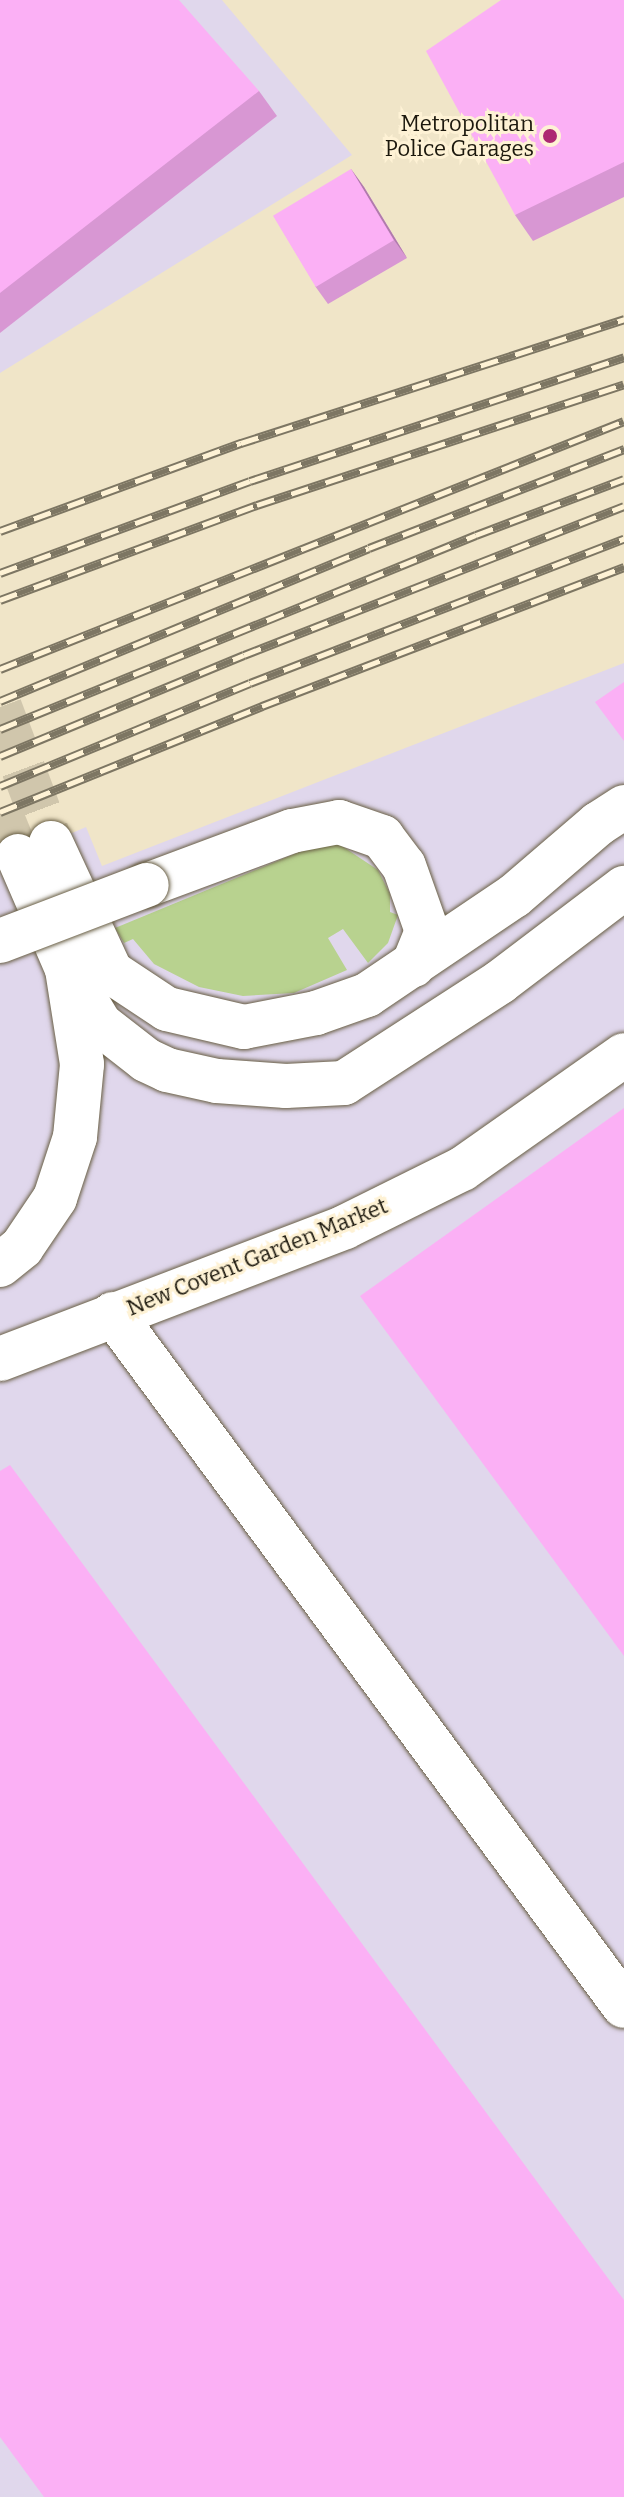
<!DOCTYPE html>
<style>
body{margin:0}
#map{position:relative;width:624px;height:2497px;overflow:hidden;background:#f0e5c8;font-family:Bitter,serif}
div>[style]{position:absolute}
.commercial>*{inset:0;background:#e0d7ec}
.green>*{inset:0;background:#b8d28f}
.street-tunnel>*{height:44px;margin-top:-22px;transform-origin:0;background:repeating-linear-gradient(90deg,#d0c6ac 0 44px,transparent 0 66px)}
.roads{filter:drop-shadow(0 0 2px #685e44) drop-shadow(0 0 2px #685e44)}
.street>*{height:44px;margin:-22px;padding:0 22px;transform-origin:22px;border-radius:22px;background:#fff}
.rail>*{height:9px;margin-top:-4.5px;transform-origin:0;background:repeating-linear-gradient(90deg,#fef2d5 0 18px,#7d7663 0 36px);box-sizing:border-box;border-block:2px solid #7d7663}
.bridges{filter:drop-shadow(0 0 2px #685e44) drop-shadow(0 0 2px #685e44)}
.street-bridge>*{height:44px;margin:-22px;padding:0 22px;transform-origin:22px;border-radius:22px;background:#fff}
.wall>*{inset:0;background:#d897d3}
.shaded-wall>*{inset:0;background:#b07bac}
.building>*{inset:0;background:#fbb0f5;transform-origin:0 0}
.dots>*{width:22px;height:22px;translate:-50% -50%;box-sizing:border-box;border:4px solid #fef2d5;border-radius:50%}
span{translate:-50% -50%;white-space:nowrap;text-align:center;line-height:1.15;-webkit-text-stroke:6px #fef2d5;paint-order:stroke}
.poi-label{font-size:22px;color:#1c180d}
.right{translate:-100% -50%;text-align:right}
.street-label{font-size:22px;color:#1c180d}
</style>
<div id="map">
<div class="commercial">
<div style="clip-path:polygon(0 0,222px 0,352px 155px,0 373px)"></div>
<div style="clip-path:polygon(624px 663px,624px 2497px,0 2497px,0 864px,86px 827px,102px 866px)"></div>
</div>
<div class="green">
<div style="clip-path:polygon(336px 842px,378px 870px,390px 894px,390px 912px,398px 915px,388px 943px,368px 963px,343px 929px,328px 938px,347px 970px,294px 993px,243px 996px,199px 987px,154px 964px,133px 939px,124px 943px,115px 928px,309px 848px)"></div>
</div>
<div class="street-tunnel">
<div style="left:0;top:707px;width:145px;rotate:69.4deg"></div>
<div style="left:0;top:812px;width:48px;rotate:67.8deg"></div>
</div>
<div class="roads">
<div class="street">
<div style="left:51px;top:843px;width:142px;rotate:65.1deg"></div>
<div style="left:111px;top:972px;width:67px;rotate:33.5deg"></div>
<div style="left:167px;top:1009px;width:79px;rotate:13.2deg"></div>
<div style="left:244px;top:1027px;width:73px;rotate:-11deg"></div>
<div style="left:316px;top:1013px;width:54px;rotate:-19.4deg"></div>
<div style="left:367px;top:995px;width:177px;rotate:-34deg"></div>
<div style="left:514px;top:896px;width:111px;rotate:-40.6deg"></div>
<div style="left:598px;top:824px;width:31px;rotate:-33deg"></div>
<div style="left:147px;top:885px;width:155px;rotate:-20.4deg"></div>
<div style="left:292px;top:831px;width:48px;rotate:-10.8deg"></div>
<div style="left:339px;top:822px;width:46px;rotate:19.2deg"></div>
<div style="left:382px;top:837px;width:36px;rotate:53deg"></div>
<div style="left:404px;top:866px;width:69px;rotate:70.5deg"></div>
<div style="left:427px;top:931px;width:37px;rotate:112deg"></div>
<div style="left:67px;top:969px;width:64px;rotate:59deg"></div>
<div style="left:100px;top:1024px;width:58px;rotate:38deg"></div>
<div style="left:146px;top:1060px;width:23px;rotate:25deg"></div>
<div style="left:167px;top:1070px;width:51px;rotate:12.4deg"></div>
<div style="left:217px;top:1081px;width:69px;rotate:4.1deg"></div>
<div style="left:286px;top:1086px;width:58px;rotate:-3deg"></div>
<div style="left:344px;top:1083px;width:186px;rotate:-32.9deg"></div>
<div style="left:500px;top:982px;width:156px;rotate:-37.2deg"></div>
<div style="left:0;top:1265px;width:28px;rotate:-39deg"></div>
<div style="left:22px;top:1247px;width:59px;rotate:-56deg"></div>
<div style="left:55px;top:1198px;width:64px;rotate:-71.8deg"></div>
<div style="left:75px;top:1137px;width:73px;rotate:-84.5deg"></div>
<div style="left:82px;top:1064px;width:96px;rotate:-99deg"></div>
<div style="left:67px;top:969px;width:123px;rotate:-113.4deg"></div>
<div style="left:113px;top:1314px;width:860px;rotate:53.56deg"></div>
<div style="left:0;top:1359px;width:369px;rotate:-20.9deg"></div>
<div style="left:345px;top:1227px;width:131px;rotate:-26.4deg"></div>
<div style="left:462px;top:1169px;width:198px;rotate:-35.1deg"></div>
</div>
</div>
<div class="rail">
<div style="left:0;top:531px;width:257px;rotate:-20.1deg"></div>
<div style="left:241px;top:443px;width:403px;rotate:-17.9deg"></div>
<div style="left:0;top:573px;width:266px;rotate:-20.2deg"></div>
<div style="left:250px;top:481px;width:394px;rotate:-18.3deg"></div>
<div style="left:0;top:600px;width:274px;rotate:-20.3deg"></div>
<div style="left:257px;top:505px;width:386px;rotate:-18.2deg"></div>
<div style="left:0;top:669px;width:671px;rotate:-21.67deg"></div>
<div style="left:0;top:701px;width:399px;rotate:-22.5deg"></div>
<div style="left:369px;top:548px;width:274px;rotate:-21.2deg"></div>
<div style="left:0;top:729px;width:514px;rotate:-22.17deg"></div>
<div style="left:476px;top:535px;width:158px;rotate:-20.7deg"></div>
<div style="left:0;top:756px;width:264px;rotate:-22.5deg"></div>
<div style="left:244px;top:655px;width:408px;rotate:-21.4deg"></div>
<div style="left:0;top:786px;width:270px;rotate:-22.4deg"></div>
<div style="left:250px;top:683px;width:401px;rotate:-21.1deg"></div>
<div style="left:0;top:812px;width:283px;rotate:-22deg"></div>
<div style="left:262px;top:706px;width:388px;rotate:-21deg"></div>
</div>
<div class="bridges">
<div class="street-bridge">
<div style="left:0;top:941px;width:157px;rotate:-20.9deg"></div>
</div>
</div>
<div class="wall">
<div style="clip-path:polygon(0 0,259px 91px,277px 116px,0 333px)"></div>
<div style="clip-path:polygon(624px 0,624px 197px,533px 241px,515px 215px)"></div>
<div style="clip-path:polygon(351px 169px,364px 187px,407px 258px,328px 304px,315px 286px)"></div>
</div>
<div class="shaded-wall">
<div style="clip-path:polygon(351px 169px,364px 187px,407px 258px,394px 240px)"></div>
</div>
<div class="building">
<div style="clip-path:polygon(0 0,179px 0,259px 91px,0 293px)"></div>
<div style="clip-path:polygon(501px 0,624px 0,624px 162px,515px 215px,426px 51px)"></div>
<div style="left:351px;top:169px;width:83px;height:91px;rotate:59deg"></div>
<div style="clip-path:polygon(624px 682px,624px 741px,595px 702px)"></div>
<div style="clip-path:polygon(624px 1108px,624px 1656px,360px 1296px)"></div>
<div style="clip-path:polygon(10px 1465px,624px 2300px,624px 2497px,44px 2497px,0 2437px,0 1471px)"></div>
</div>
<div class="dots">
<div style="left:550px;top:136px;background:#ad2972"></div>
</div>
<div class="poi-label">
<span class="right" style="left:534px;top:136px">Metropolitan<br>Police Garages</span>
</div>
<div class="street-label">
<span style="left:257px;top:1257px;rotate:-22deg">New Covent Garden Market</span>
</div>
</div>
